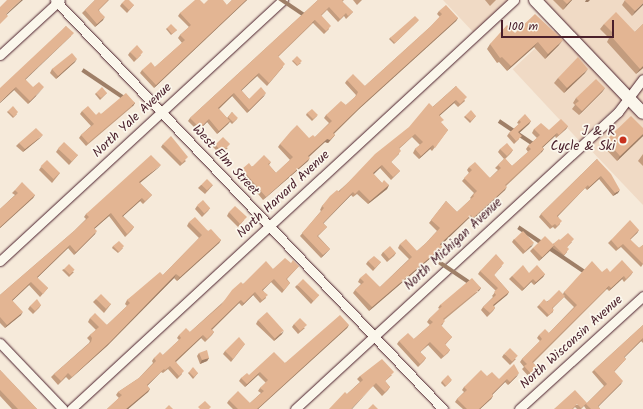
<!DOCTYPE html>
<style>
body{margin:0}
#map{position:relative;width:643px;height:409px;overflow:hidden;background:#f6eada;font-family:Kalam,sans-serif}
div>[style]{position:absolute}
.built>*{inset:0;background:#f0dac5;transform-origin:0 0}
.roads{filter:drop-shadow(0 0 1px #4a1f2b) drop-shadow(0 0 1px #4a1f2b)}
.street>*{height:9px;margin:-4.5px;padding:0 4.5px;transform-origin:4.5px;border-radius:4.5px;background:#fbf7ec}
.secondary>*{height:12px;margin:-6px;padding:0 6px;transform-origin:6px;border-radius:6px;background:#fbf7ec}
.wall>*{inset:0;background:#c39c7e}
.shaded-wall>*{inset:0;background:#9f7f67;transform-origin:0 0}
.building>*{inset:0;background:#e3b593;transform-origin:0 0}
.dots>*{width:11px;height:11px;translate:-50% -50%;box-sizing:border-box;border:2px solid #fbf7ec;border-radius:50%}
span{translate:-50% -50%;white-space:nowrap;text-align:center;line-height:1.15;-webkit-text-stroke:3.5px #fbf7ec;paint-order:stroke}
.street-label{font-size:13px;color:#4a1f2b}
.poi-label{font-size:13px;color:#4a1f2b}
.right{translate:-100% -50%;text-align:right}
.scale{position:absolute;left:501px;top:20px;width:113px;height:18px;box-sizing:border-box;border:2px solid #4a1f2b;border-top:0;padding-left:5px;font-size:12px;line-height:14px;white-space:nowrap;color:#4a1f2b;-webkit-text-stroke:3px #fbf7ec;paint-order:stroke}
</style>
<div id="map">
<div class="built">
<div style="clip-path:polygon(443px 0,510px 0,475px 34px)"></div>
<div style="clip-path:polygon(539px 0,643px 0,643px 109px)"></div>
<div style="left:558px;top:27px;width:98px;height:62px;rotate:47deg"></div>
<div style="clip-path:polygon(628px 102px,643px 117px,643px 205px,586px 145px)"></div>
</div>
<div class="roads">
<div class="street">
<div style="left:55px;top:0;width:564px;rotate:46.51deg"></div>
<div style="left:0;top:55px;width:81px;rotate:-42.5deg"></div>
<div style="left:0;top:261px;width:385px;rotate:-42.7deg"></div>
<div style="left:0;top:343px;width:91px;rotate:46.3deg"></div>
<div style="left:71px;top:409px;width:603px;rotate:-42.71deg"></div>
<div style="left:295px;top:409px;width:439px;rotate:-42.6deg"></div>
<div style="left:618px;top:112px;width:41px;rotate:-52.9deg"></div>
<div style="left:519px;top:409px;width:168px;rotate:-42.3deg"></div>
</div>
<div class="secondary">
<div style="left:535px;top:0;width:156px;rotate:46.3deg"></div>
</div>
</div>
<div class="wall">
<div style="clip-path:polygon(95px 0,109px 0,99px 10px,103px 20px,95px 27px,82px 13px)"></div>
<div style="clip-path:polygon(232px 0,247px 0,154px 88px,140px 73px,142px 70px,155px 67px,182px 43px,178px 38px,180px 35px,189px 27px,178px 16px,180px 13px,204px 4px,227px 5px)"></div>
<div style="clip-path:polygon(318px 0,344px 0,342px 2px,353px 12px,346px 19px,344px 16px,338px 22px,327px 10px,321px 16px,329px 29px,324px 34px,313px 23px,278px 57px,283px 67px,267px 86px,257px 76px,241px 90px,249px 99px,264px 96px,247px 113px,232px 96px,219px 109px,227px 118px,232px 112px,237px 119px,232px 124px,230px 122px,217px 134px,207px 122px,198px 131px,188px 121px,190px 118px)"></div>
<div style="clip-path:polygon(353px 0,362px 0,357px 5px)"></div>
<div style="clip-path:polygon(485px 0,496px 0,490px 6px)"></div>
<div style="clip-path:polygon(553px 0,572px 0,563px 10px)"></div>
<div style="clip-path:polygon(625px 0,643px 0,632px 16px,622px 5px)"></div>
<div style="clip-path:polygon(122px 3px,134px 5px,127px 13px,120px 6px)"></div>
<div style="clip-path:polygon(439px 11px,458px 18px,456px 21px,359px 109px,334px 134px,335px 135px,328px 143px,325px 142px,309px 157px,308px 161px,263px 200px,240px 172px,242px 169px,271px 162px,269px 165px,276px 173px,290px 160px,278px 147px,280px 144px,315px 137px,329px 123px,324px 118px,326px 115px,346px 105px,355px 97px,356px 95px,345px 83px,347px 80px,365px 86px,430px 27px,440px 17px,437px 14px)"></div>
<div style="clip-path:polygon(419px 20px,394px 44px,389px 39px,390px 38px)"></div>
<div style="clip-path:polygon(604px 24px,635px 32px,643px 24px,643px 68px,636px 74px,607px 42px,609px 38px,600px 29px)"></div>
<div style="clip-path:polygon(66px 26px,71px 36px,25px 79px,36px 96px,28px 104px,14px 90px,0 103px)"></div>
<div style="clip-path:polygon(167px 28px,177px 30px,171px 35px,166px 29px)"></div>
<div style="clip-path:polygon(515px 33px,559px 45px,545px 59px,534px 47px,507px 71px,499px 62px,497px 63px,487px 49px,490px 44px)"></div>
<div style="clip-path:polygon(130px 52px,141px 55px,134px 62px,128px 55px)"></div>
<div style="clip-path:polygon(293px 60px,301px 63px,297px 66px,292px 61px)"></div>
<div style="clip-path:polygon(75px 62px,56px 79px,50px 73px,52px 69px)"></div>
<div style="clip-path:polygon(585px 73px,564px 93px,554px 83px,558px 78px)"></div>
<div style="clip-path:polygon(456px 86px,465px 101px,458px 107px,454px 103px,440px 115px,441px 123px,448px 130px,432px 151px,430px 149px,419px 159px,413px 153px,415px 149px,420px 145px,412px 137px,399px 149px,399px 154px,391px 162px,400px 171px,391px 180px,380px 168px,373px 174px,382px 183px,389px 185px,387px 189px,368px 204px,357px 194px,353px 197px,351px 195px,323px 223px,327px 227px,318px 236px,330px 249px,321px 258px,300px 236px,321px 211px,320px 210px,322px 206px)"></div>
<div style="clip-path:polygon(605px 88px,602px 92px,579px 115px,572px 109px,575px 105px,573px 103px,576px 98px)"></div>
<div style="clip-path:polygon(96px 93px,107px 93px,100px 100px,95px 94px)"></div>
<div style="clip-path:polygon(135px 103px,133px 106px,86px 146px,79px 138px,81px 135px,91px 126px,80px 114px,82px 111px,96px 115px,101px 114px)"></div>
<div style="clip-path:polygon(8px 111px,17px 114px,13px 118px,7px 112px)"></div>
<div style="clip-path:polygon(307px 113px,317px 116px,312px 121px,306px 115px)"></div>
<div style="clip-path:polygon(465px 116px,476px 116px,470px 123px,464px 117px)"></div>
<div style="clip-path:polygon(519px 120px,531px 121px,529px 124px,519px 133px,519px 139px,514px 144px,507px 136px,509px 133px,519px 124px,517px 123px)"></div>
<div style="clip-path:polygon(568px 126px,566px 129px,556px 138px,555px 136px,543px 147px,542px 152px,506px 186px,505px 190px,471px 221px,469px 218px,441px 245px,442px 247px,440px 250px,369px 311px,353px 293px,355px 290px,361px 284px,358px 282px,360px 278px,380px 287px,409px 259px,398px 248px,400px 244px,417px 251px,426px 243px,437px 231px,429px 223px,446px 201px,457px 212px,471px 199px,470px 198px,474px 193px,462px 181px,469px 173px,467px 170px,469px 167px,490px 178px,498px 170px,495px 168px,504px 159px,498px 152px,500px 149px,513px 150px,511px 153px,505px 159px,512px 166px,528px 152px,526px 149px,528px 146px,537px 138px,532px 133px,534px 129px,549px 130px)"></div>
<div style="clip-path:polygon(643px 128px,643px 136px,617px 161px,602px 145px,606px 140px)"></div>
<div style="clip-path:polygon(40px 138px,23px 152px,16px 146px,19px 143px)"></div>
<div style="clip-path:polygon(163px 144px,186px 161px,180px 166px,161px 147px)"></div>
<div style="clip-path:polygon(215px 144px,228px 148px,220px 154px,213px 147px)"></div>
<div style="clip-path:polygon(58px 149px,78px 155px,69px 165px,56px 152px)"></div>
<div style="clip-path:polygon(643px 154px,643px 166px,638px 161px)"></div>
<div style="clip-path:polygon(597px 159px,618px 193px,613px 196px,599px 179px,587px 190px,585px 188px,558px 216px,560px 224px,555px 229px,553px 227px,550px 229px,539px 217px,541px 214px)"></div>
<div style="clip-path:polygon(41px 167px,60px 173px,52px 183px,39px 170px)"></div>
<div style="clip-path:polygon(158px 168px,140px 183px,152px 195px,143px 204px,140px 201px,123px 216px,134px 227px,132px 230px,125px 237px,109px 216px,94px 229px,95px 234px,74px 255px,68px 248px,37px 278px,48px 288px,40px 297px,29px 285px,12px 301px,21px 315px,5px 328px,0 323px,0 295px,74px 231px,86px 219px,84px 217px,86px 214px)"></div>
<div style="clip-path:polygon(201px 185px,213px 185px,205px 194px,198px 188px)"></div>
<div style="clip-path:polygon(15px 190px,35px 195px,33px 198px,0 228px,0 209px,15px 195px,12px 193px)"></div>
<div style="clip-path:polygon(197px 206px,210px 208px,208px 211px,202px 217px,195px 209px)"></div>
<div style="clip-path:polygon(229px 212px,244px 220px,238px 227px,227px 216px)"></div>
<div style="clip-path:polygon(189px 222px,208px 231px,221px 240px,219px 243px,177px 281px,174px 278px,107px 346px,69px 380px,66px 377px,58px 385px,51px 377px,54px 374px,89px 343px,90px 341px,87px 338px,90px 335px,96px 330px,88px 322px,90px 318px,107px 325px,127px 306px,125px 304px,127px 300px,163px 275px,199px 238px,187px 226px)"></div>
<div style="clip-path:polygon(639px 230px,637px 233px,630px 240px,639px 248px,643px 245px,643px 264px,641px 267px,621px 247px,616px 251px,608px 243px,611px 240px)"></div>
<div style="clip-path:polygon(514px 239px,532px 246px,523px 254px,512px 242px)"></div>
<div style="clip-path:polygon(560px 240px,572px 242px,567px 247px,567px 252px,562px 258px,552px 248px,539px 261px,530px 251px,533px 248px,553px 244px)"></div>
<div style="clip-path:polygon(113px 246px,123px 248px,118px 253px,112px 248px)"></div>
<div style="clip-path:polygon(383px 252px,396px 253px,394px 256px,387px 262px,381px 255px)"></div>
<div style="clip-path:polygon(368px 261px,381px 262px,373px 271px,366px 264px)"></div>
<div style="clip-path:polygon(291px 263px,299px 266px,287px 279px,290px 283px,282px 293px,271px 282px,263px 290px,266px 298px,260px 303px,253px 295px,242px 306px,239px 303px,212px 330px,214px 332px,212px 335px,205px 342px,201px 338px,176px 362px,182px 374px,177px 379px,168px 369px,163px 373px,161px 372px,147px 386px,150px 389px,148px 392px,128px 409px,107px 409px,119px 398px,116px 395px,118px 392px,139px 378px,153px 363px,152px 361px,154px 358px,163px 355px,179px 340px,177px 338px,179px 335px,190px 332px,243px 284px,273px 269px)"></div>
<div style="clip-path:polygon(502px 266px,494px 275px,509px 292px,507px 295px,494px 306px,495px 308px,493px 311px,487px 317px,481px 310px,483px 307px,493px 297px,492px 296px,496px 291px,478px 274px,480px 271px)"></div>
<div style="clip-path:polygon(64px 269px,74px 272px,69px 277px,62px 270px)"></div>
<div style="clip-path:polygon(602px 272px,633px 272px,631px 275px,624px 282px,622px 279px,609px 291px,607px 289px,533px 363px,539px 369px,537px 372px,530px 378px,522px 369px,524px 367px,520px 362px,522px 359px,540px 341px,537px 338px,539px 335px,549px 333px,574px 307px,564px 297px,553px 308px,553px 312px,547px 317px,537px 307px,539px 305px,563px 294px,564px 292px)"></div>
<div style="clip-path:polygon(545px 274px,543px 277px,534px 285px,531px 282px,522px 291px,509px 279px,512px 276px)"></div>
<div style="clip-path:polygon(297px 285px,319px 295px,311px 304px,295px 287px)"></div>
<div style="clip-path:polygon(479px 291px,444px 320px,443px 324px,441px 326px,452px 337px,445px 345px,450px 350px,448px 353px,441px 359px,428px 345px,420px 352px,426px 358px,424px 361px,418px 367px,397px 344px,399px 341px,414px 339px,423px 331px,430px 325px,427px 322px,429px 319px,440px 309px,438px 308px,440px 305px)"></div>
<div style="clip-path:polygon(96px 299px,111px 304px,104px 313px,93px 302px)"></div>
<div style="clip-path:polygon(41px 305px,39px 308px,33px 314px,28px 309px,30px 306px)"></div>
<div style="clip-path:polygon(258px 320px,282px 334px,274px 341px,256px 324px)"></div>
<div style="clip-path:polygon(294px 324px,305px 328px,298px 334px,292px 327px)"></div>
<div style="clip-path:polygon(349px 325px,347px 328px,258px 409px,233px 409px,227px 403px,229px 400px,250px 403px,261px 393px,258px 391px,260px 388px,266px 383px,258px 375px,245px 387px,239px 381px,241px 378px,285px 363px)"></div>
<div style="clip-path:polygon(643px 325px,643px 343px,641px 341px,624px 357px,626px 359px,614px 372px,621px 384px,598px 406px,600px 409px,586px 409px,584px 406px,581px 409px,577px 409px,575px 407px,573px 409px,554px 409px,587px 403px,604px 386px,592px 372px,594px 370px)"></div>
<div style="clip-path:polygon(245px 344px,231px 362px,223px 354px,225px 351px)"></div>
<div style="clip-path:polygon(199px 353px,209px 358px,207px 361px,200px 364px,197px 356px)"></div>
<div style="clip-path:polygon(504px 354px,516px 359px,510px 365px,502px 357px)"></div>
<div style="clip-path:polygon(0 370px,37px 409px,12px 409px,0 396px)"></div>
<div style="clip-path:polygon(189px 372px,198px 373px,193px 379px,188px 373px)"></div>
<div style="clip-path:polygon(392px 375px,385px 381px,390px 387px,388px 390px,382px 396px,373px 386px,347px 394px,360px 382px,357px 379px,360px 376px)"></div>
<div style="clip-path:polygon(487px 376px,499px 379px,517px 376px,508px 385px,505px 382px,492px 395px,493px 396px,491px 399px,480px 409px,463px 409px,455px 402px,457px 399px,464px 392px,462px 390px,464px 387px)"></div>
<div style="clip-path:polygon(442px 381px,451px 381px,445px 387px,441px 383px)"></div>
</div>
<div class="shaded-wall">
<div style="clip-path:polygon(21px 0,23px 0,4px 17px,6px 14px)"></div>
<div style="clip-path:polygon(246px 0,247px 0,154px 88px,156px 85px)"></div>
<div style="clip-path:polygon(571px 0,572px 0,563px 10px,567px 4px)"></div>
<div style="clip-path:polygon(586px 0,590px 0,588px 2px,585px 2px)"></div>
<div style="clip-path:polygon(643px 3px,643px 5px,632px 16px,635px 11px)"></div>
<div style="clip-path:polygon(105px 17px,103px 20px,95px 27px,97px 24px)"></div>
<div style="clip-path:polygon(458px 18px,456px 21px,359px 109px,331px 136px,333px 133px,361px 106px)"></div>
<div style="left:315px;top:20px;width:4px;height:52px;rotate:124deg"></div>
<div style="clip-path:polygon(74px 33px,71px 36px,23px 82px,25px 79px)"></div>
<div style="clip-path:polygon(563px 40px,559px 45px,545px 59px,548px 54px)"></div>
<div style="clip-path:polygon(538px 42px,534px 47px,507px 71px,511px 66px)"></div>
<div style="clip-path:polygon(77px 59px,75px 62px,56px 79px,58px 76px)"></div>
<div style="clip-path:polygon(643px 66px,643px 68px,636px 74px,640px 69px)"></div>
<div style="clip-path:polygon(588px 69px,585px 73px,564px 93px,567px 88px)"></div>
<div style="clip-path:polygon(259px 73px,257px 76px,239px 93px,241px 90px)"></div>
<div style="clip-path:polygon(16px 87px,14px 90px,0 103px,0 102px)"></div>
<div style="clip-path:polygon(44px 87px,36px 96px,28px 104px,30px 101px)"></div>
<div style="clip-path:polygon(605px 88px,602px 92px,579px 115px,582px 111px)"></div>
<div style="clip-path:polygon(234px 93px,232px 96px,216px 111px,218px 108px)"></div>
<div style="clip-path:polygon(266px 93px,264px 96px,247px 113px,249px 110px)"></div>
<div style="clip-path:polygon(456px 100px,454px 103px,437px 118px,439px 115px)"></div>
<div style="left:135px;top:103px;width:4px;height:62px;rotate:124deg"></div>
<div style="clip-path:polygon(209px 119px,207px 122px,198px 131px,200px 128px)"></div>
<div style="clip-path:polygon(230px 121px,228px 124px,217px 134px,219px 131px)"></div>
<div style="clip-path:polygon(531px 121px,529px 124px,516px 136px,518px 132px)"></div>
<div style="clip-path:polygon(568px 126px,566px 129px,556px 138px)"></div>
<div style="clip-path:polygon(557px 133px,555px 136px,540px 150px,542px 147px)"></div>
<div style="clip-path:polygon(643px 134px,643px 136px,617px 161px,620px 156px)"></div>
<div style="clip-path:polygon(43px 135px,40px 138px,23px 152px,25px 149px)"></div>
<div style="clip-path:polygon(335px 135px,328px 143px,325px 142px,306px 159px,308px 156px,327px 139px)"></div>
<div style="clip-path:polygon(433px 145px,430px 149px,419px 159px,421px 156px)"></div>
<div style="left:544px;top:149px;width:4px;height:53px;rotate:124deg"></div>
<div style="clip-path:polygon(310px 158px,308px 161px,263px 200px,266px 197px)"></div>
<div style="clip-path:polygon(161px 165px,158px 168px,137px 185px,139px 182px)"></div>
<div style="clip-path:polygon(382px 165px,380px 168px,371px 177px,373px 173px)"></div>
<div style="clip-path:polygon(601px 176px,599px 179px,587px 190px,589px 187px)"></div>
<div style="clip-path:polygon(389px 185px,387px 189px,368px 204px,370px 201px)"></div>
<div style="clip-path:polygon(588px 185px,585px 188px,555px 219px,557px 216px)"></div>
<div style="clip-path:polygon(507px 187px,505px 190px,471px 221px,473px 218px)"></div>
<div style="clip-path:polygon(620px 190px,618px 193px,613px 196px,615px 193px)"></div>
<div style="clip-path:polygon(353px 192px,351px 195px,321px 226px,323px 223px)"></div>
<div style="clip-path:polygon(35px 195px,33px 198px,0 228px,0 227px)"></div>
<div style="clip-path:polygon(142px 198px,140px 201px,120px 219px,122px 216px)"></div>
<div style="clip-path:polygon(111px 213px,109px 216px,92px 231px,94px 228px)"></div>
<div style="clip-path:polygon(471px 215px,469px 218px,438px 248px,440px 244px)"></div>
<div style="clip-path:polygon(639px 230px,637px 233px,627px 242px)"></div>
<div style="clip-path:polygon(97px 231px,95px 234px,74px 255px,76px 252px)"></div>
<div style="clip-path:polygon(221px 240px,219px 243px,177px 281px,180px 277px)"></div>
<div style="clip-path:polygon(534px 243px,532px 246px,523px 254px)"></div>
<div style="clip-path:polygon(70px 245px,68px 248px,35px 280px,37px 277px)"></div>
<div style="clip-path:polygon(554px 245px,552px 249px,539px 261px,542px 257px)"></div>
<div style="clip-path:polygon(442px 247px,440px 250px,369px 311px,372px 307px)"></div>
<div style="clip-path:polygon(330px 249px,321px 258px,323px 255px)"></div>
<div style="clip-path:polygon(176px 274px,174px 278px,107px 346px,69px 380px,72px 377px)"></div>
<div style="clip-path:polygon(545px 274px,543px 277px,534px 285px,536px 282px)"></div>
<div style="clip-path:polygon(624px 276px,622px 279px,609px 291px,611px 288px)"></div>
<div style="clip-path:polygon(274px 279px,260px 293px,262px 290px)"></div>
<div style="clip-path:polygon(533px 279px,531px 282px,522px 291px,524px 288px)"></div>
<div style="clip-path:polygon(31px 282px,29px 285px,10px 303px,12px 300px)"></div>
<div style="left:609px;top:286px;width:4px;height:108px;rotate:124deg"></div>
<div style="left:481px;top:288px;width:4px;height:49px;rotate:124deg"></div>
<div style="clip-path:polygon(255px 292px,253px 295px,242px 306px,244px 303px)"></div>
<div style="clip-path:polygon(509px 292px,507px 295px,491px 308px,493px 305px)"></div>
<div style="clip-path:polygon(241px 300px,239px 303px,209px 332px,211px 329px)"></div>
<div style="clip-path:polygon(23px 312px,21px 315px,5px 328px,7px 325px)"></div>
<div style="clip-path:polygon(349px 325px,347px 328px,258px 409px,257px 409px)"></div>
<div style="clip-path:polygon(284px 331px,282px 334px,274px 341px,276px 338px)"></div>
<div style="clip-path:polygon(203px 335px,201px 338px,173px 364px,175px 361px)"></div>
<div style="clip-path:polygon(643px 338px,641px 341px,622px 360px,624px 357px)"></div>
<div style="clip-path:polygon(430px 342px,428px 345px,417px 355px)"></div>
<div style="clip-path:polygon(209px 358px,207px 361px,200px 364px,202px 360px)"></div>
<div style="clip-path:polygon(164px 369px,145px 388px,147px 385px)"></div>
<div style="clip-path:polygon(260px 372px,258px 375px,245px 387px,247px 384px)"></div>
<div style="clip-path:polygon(519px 373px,517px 376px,508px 385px,510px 382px)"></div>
<div style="clip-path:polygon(507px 379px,505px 382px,490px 397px,492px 394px)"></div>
<div style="clip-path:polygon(623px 381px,621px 384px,596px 409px,598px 406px)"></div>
<div style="clip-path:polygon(376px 383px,373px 386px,352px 409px,351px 409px)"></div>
<div style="clip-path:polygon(150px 389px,148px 392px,128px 409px,126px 409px)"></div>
<div style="clip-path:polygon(493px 396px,491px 399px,480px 409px,479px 409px)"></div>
</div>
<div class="building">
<div style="clip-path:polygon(7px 0,21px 0,6px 14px,8px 16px,0 24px,0 7px)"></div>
<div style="clip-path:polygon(95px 0,108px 0,98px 10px,105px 17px,97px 24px,85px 10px)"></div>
<div style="clip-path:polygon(125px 0,129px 0,134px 5px,129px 10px,122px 3px)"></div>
<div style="clip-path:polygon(195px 0,200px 0,204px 4px,208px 0,223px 0,227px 5px,232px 0,246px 0,156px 85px,142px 70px,151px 62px,155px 67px,185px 40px,180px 35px,191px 25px,180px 13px)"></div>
<div style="clip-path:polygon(318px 0,343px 0,342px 1px,353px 12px,348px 16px,346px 13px,340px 19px,329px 7px,321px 15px,331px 26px,326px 31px,315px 20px,278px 56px,285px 64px,269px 83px,259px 73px,241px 90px,249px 99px,261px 87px,266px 93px,249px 110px,234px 93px,218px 108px,230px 121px,219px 131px,209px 119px,200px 128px,190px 118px)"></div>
<div style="clip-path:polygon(563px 0,571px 0,567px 4px)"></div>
<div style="clip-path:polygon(625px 0,643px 0,643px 3px,635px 11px,625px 1px)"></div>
<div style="clip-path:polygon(446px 5px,458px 18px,361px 106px,333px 133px,335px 135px,330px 140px,327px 139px,308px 156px,310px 158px,266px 197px,242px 169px,249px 163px,252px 167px,264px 155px,271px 162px,268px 164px,276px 173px,293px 157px,280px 144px,291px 131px,297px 125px,309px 138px,313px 135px,315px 137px,332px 121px,326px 115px,341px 101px,346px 105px,356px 96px,358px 92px,347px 80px,353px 74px,365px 86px,430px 27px,442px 14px,439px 11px)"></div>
<div style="clip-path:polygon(616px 12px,635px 32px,643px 24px,643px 66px,640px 69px,611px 36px,613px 33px,604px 24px)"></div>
<div style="clip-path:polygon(535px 14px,563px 40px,548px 54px,538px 42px,511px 66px,502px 57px,500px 58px,490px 44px,507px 25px,515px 33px)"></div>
<div style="clip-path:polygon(415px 16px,419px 20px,395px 43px,390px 38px)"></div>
<div style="clip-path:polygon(171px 24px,177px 30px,172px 34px,167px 28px)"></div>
<div style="clip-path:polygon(66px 26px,74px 33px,25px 79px,33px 87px,39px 82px,44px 87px,30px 101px,16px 87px,0 102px,0 88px)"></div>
<div style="clip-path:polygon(137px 45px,143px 52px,137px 59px,130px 52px)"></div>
<div style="clip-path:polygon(72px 53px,77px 59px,58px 76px,52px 69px)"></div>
<div style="left:297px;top:56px;width:7px;height:6px;rotate:45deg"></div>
<div style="clip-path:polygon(578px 57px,588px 69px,567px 88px,558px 78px)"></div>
<div style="clip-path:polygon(596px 79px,605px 88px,582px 111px,575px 104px,579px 101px,576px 98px)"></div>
<div style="clip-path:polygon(456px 86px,467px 97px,460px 104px,456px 100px,439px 115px,444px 120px,441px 122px,448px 130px,435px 148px,433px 145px,421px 156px,415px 149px,423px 142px,415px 134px,399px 148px,401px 151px,391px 162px,400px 171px,393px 177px,382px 165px,373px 173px,382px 183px,384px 180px,389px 185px,370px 201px,359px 190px,355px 194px,353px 192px,323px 223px,327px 227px,317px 236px,330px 249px,323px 255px,302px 233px,324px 208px,322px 206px,330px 196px,337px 190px,339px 192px,375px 154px,409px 127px,429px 103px,433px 107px)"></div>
<div style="clip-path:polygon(102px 87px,107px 93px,101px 98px,96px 93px)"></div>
<div style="clip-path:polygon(126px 93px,135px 103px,88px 143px,81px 135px,94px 124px,82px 111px,88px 106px,96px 115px,99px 112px,101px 114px)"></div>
<div style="clip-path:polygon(13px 106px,18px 112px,14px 117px,8px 111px)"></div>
<div style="clip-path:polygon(312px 109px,318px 115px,313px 119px,307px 113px)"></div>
<div style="clip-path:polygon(471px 110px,476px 116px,471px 121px,465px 116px)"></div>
<div style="clip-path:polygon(232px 112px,238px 118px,233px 122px,228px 117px)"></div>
<div style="clip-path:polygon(525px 114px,531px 121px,518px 132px,522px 136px,516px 141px,509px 133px,521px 122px,519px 120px)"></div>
<div style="clip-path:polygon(631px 116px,643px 128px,643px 134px,620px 156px,606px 140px)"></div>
<div style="clip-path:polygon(561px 119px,568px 126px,559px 135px,557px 133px,542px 147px,544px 149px,505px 185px,507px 187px,473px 218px,471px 215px,440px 244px,442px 247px,372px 307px,355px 290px,364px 282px,360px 278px,366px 273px,380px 287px,412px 257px,400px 244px,406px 239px,417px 251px,426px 243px,440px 228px,431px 220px,446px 201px,457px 212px,474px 196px,473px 195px,477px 191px,464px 178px,472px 170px,469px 167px,475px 162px,490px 178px,501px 168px,498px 165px,505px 158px,512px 166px,531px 149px,528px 146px,540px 135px,534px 129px,541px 123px,549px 130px)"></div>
<div style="clip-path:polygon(36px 128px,43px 135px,25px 149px,19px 143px)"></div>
<div style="clip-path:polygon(171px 136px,188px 157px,182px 163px,163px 144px)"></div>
<div style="left:223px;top:137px;width:10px;height:11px;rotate:45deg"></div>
<div style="left:64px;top:142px;width:19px;height:9px;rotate:43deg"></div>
<div style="clip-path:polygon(507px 143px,513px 150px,507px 156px,500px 149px)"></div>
<div style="clip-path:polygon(151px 155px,161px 165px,139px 182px,152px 195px,145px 201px,142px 198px,122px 216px,134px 227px,127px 234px,111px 213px,94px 228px,97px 231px,76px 252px,70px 245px,37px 277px,48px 288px,43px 294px,31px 282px,12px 300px,23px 312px,7px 325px,0 317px,0 295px,74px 231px,89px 217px,86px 214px)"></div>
<div style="clip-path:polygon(597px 159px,611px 174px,620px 190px,615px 193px,601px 176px,589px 187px,588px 185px,557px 216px,562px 221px,557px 226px,555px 224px,552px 226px,541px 214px)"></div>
<div style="left:47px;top:160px;width:18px;height:9px;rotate:45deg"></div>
<div style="left:207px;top:179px;width:8px;height:8px;rotate:45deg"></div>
<div style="clip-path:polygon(22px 182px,35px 195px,0 227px,0 209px,18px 193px,15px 190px)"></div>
<div style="left:203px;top:200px;width:11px;height:8px;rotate:49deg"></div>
<div style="clip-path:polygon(235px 206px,247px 217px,240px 224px,229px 212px)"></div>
<div style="clip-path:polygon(195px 217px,208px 231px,211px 229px,221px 240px,180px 277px,176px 274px,110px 342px,72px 377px,68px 373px,61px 381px,54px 374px,91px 342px,92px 338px,90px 335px,99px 327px,90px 318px,95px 313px,107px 325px,130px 303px,127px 300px,160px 272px,163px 275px,202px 235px,189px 222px)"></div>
<div style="clip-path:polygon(630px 220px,639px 230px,630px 239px,639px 248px,643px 245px,643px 264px,623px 244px,618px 248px,611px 240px)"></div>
<div style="left:523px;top:231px;width:16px;height:12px;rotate:47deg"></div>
<div style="clip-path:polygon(568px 233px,574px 239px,567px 247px,569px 249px,564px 255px,553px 244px,559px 239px,560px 240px)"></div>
<div style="left:545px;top:236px;width:13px;height:17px;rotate:45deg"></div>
<div style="clip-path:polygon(119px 241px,124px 246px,119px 252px,113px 246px)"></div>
<div style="left:390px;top:246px;width:9px;height:9px;rotate:49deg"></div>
<div style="clip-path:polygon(496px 254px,504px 263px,494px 275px,509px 292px,493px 305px,495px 308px,490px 313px,483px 307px,496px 295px,494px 292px,498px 288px,480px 271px)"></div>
<div style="clip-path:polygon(374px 256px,381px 262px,375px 268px,368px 261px)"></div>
<div style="clip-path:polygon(285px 258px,291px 263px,293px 260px,299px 266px,286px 279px,290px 283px,284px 290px,274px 279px,262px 290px,268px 295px,262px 300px,255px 292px,244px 303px,241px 300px,211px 329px,214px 332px,207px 339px,203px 335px,175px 361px,184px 371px,179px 376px,170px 366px,165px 370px,164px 369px,147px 385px,150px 389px,126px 409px,107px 409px,122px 395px,118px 392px,139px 378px,156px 361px,154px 358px,160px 352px,163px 355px,181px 338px,179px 335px,186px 328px,190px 332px,221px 305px,232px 290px,241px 282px,243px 284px,266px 261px,273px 269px)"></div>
<div style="clip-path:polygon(622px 260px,633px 272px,626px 279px,624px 276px,611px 288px,609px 286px,532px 362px,539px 369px,532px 375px,524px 366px,527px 364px,522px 359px,542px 339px,539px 335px,545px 329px,549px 333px,577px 305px,564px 292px,592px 261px,602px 272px,607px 268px,610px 272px)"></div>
<div style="left:69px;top:264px;width:8px;height:7px;rotate:45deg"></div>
<div style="clip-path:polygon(523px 265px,529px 273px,537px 265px,545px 274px,536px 282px,533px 279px,524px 288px,512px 276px)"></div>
<div style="clip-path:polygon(472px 278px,481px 288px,443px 319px,445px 321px,441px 325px,452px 337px,445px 344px,450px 350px,444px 356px,430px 342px,420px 352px,426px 358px,420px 364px,399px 341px,408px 333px,414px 339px,423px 331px,433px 322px,429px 319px,442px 306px,440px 305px)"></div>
<div style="left:303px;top:279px;width:23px;height:8px;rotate:45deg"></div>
<div style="clip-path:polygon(559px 290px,565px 296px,552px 308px,554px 310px,549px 315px,539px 305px,544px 299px,547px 302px)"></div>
<div style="left:101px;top:294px;width:14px;height:7px;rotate:45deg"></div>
<div style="clip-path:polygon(37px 299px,41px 305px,35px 311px,30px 306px)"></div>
<div style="left:267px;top:312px;width:25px;height:12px;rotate:48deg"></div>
<div style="clip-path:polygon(340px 315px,349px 325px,257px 409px,238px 409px,229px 400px,238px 391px,250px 403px,264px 391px,260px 388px,268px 380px,260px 372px,247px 384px,241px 378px,247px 373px,249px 375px,274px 352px,285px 363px)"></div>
<div style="clip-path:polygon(300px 318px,307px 325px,300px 331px,294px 324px)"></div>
<div style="clip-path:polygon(643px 325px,643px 338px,624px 357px,626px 359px,614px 371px,623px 381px,598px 406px,600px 409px,591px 409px,586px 404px,607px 384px,594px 370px)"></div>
<div style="clip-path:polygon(239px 337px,245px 344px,233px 359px,225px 351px)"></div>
<div style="left:510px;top:348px;width:11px;height:8px;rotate:45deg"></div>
<div style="clip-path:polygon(207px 350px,209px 358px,202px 360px,199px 353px)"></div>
<div style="clip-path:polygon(382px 359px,394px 372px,385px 381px,390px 387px,385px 392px,376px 383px,351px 409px,329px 409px,345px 392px,347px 394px,363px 380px,360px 376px)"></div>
<div style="clip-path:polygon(514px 364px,519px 373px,510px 382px,507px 379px,492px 394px,493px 396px,479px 409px,467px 409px,457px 399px,467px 390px,464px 387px,481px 370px,487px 376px,492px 372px,499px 379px)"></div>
<div style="clip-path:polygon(193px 367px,198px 373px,194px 377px,189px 372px)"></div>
<div style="clip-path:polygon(0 370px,37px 409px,18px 409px,0 390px)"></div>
<div style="clip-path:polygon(448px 375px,452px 380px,446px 386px,442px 381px)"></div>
<div style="clip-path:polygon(575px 390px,587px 403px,581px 408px,577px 404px,572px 409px,554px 409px)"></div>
<div style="clip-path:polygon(205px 401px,211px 407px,209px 409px,200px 409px,198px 407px)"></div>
<div style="clip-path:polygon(373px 404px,378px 409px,368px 409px)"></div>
<div style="clip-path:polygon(169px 405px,173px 409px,165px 409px)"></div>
</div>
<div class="dots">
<div style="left:623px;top:140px;background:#c8321e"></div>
</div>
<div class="street-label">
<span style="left:133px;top:121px;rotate:-43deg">North Yale Avenue</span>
<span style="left:225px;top:161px;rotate:47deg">West Elm Street</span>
<span style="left:284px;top:195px;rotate:-43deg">North Harvard Avenue</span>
<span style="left:454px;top:245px;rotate:-43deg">North Michigan Avenue</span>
<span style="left:572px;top:343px;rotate:-42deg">North Wisconsin Avenue</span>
</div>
<div class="poi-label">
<span class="right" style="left:615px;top:140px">J &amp; R<br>Cycle &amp; Ski</span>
</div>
<div class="scale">100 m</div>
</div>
